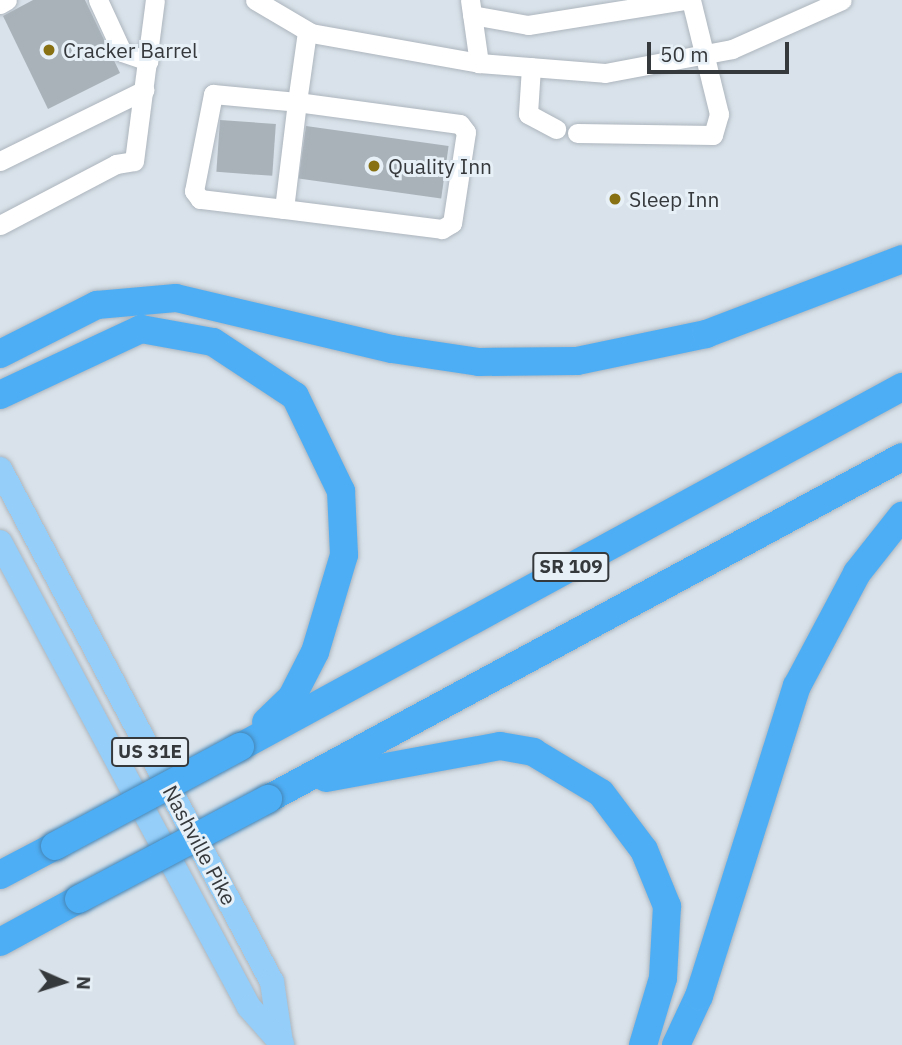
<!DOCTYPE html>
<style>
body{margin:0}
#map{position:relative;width:902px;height:1045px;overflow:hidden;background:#d9e2ea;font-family:"IBM Plex Sans",sans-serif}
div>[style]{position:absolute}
.building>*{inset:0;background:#a9b2b9;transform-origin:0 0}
.roads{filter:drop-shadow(0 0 2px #adb5bd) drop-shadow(0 0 2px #adb5bd)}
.minor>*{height:19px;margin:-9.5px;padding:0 9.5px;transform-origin:9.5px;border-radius:9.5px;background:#fff}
.major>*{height:24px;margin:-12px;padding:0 12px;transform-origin:12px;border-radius:12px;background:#95cef9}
.highway>*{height:28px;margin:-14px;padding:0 14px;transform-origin:14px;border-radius:14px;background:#4eaef5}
.bridges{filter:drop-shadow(0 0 2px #4685b4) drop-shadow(0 0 2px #4685b4)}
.highway-bridge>*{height:28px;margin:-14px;padding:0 14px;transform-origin:14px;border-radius:14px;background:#4eaef5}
.dots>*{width:19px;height:19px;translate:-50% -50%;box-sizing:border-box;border:4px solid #e7f0f7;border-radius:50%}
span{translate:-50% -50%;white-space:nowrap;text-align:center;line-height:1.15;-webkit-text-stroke:6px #e7f0f7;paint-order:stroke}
.shield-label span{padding:2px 5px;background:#e7f0f7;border:2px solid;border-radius:5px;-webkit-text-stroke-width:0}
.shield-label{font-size:19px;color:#36393c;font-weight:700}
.poi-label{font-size:21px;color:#36393c}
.left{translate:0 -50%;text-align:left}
.street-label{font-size:21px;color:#36393c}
.north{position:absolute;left:28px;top:947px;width:70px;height:70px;-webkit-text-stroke:5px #e7f0f7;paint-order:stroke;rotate:93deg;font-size:19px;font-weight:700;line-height:28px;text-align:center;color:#36393c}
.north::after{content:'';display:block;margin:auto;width:24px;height:32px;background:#36393c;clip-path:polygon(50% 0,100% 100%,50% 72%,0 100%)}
.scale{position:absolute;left:647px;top:42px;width:142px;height:32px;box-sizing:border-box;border:4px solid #36393c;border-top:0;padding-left:9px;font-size:21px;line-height:24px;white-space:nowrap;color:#36393c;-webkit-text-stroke:5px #e7f0f7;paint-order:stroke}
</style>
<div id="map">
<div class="building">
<div style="clip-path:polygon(33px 0,85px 0,120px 73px,48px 109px,3px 16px)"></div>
<div style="left:220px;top:120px;width:56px;height:52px;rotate:4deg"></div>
<div style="left:306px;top:126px;width:144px;height:53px;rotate:8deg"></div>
</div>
<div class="roads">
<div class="minor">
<div style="left:98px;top:0;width:57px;rotate:65.2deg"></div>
<div style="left:122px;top:52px;width:28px;rotate:19deg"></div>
<div style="left:255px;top:0;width:65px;rotate:30.5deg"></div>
<div style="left:311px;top:33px;width:171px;rotate:10.1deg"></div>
<div style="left:479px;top:63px;width:126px;rotate:4.5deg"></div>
<div style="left:605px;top:73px;width:129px;rotate:-10.7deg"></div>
<div style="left:732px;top:49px;width:120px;rotate:-24deg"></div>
<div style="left:470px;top:0;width:64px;rotate:81.9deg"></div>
<div style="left:0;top:4px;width:8px;rotate:-30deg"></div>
<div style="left:472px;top:15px;width:57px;rotate:10.1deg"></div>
<div style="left:528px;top:25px;width:158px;rotate:-9.1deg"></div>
<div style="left:531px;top:67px;width:47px;rotate:93.7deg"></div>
<div style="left:528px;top:114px;width:32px;rotate:28deg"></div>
<div style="left:577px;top:133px;width:136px;rotate:0.8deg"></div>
<div style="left:713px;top:135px;width:22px;rotate:-74deg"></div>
<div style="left:719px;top:114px;width:117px;rotate:-103.8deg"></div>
<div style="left:0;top:161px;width:161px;rotate:-26.2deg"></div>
<div style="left:284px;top:209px;width:85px;rotate:-173.2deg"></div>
<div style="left:200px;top:199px;width:10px;rotate:-127deg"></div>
<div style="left:194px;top:191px;width:99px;rotate:-78.9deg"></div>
<div style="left:213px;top:94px;width:84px;rotate:5.4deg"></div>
<div style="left:297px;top:102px;width:164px;rotate:7.7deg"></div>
<div style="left:460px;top:124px;width:10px;rotate:53deg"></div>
<div style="left:466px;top:132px;width:92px;rotate:98.7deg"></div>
<div style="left:452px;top:223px;width:12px;rotate:149deg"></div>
<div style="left:442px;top:229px;width:159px;rotate:-172.8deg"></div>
<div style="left:284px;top:209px;width:108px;rotate:-83.1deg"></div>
<div style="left:297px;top:102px;width:71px;rotate:-81.9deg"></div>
<div style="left:0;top:225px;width:131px;rotate:-27.7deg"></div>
<div style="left:116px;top:164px;width:18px;rotate:-9deg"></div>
<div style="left:134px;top:161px;width:162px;rotate:-82.6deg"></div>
</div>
<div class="major">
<div style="left:0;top:469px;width:581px;rotate:62.07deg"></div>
<div style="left:272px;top:982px;width:61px;rotate:81.5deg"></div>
<div style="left:0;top:542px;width:527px;rotate:61.83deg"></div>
<div style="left:249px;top:1007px;width:50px;rotate:48.3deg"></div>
</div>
<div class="highway">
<div style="left:0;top:354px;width:109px;rotate:-26.8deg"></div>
<div style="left:97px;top:305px;width:79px;rotate:-5.1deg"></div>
<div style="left:176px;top:298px;width:222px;rotate:13.3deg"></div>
<div style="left:392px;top:349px;width:88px;rotate:8.5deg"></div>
<div style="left:479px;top:362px;width:98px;rotate:-0.6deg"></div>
<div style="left:577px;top:361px;width:132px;rotate:-11.8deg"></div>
<div style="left:706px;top:334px;width:210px;rotate:-20.9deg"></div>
<div style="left:0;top:395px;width:156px;rotate:-25.1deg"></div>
<div style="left:141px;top:329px;width:73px;rotate:10.2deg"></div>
<div style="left:213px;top:342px;width:98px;rotate:33.4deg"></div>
<div style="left:295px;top:396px;width:106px;rotate:64.2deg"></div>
<div style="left:341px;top:491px;width:64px;rotate:87.3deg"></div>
<div style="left:344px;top:555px;width:101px;rotate:106.6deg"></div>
<div style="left:315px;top:652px;width:51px;rotate:117.1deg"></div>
<div style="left:292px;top:697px;width:36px;rotate:136deg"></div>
<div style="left:240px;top:747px;width:754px;rotate:-28.54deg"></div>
<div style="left:326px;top:778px;width:177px;rotate:-10.4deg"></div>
<div style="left:500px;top:746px;width:34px;rotate:10deg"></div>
<div style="left:533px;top:752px;width:79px;rotate:31.1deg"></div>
<div style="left:601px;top:793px;width:71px;rotate:53deg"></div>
<div style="left:644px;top:850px;width:61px;rotate:67.7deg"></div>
<div style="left:667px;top:906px;width:72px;rotate:93.2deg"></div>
<div style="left:663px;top:978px;width:70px;rotate:106.6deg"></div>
<div style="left:268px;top:799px;width:720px;rotate:-28.34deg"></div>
<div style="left:0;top:875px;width:62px;rotate:-27.8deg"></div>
<div style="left:0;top:942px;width:90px;rotate:-28.6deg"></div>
<div style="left:676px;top:1045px;width:54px;rotate:-64.9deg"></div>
<div style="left:699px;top:996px;width:325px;rotate:-72.5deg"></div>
<div style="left:797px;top:686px;width:128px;rotate:-62deg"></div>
<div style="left:857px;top:573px;width:73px;rotate:-51.7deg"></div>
</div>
</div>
<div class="bridges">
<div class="highway-bridge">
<div style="left:55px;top:846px;width:210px;rotate:-28.2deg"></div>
<div style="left:79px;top:899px;width:214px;rotate:-27.9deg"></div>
</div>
</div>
<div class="dots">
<div style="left:49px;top:50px;background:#887112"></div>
<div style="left:374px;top:166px;background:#887112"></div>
<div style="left:615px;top:199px;background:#887112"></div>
</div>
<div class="shield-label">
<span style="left:571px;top:567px">SR 109</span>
<span style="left:150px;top:752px">US 31E</span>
</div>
<div class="poi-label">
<span class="left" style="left:63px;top:50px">Cracker Barrel</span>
<span class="left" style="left:388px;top:166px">Quality Inn</span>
<span class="left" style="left:629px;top:199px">Sleep Inn</span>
</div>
<div class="street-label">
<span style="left:200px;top:845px;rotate:62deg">Nashville Pike</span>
</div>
<div class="north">N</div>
<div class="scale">50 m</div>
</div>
